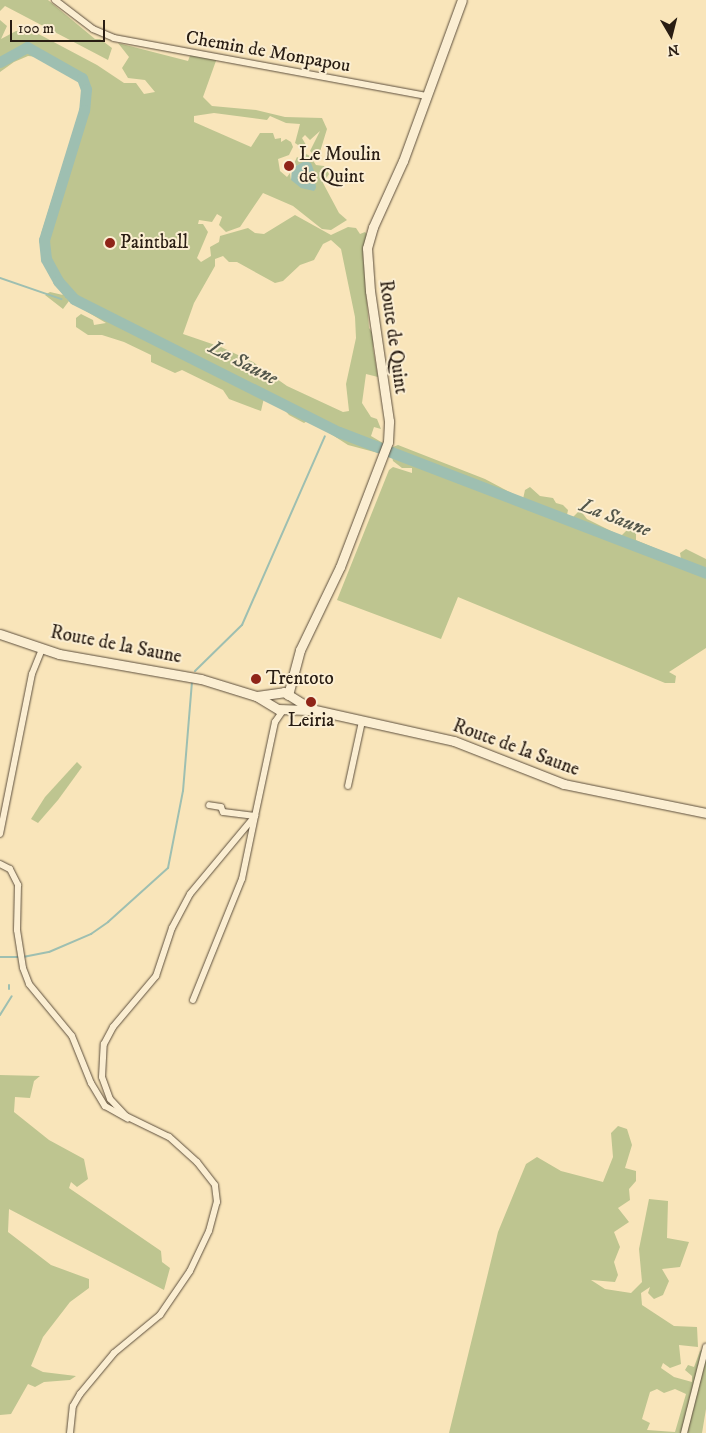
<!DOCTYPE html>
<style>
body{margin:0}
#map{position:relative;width:706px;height:1433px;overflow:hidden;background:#f9e5ba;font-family:"IM FELL DW Pica",serif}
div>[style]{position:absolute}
.green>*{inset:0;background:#bec590}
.water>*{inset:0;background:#9ebfb1}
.stream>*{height:2px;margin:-1px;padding:0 1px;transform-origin:1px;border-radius:1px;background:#9ebfb1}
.river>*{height:11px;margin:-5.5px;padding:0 5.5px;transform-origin:5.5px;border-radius:5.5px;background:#9ebfb1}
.roads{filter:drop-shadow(0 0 1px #5d4f3d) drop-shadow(0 0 1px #5d4f3d)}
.street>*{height:6px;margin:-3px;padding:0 3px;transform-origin:3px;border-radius:3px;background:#fbeed2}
.secondary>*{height:9px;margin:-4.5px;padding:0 4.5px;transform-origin:4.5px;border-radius:4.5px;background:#fbeed2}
.dots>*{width:14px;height:14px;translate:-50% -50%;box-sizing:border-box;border:2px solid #fbeed2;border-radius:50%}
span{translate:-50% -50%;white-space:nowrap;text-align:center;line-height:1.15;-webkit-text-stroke:4px #fbeed2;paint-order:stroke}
.street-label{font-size:19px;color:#291d13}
.poi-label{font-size:19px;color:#291d13}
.left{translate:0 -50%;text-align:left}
.water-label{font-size:20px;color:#52564a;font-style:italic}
.north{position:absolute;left:646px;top:10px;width:50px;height:50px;-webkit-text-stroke:4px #fbeed2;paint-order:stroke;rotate:172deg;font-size:14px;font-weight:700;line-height:20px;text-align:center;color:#291d13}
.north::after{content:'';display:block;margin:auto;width:18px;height:22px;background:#291d13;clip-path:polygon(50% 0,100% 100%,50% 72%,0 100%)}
.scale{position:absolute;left:10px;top:20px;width:95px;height:22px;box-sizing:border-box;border:2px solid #291d13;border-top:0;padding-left:6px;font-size:15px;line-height:18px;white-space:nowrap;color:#291d13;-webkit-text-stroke:4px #fbeed2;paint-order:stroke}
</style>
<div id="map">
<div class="green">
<div style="clip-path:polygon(0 0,48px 0,95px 39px,100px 39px,112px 48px,108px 60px,5px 6px,0 11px)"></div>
<div style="clip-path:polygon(evenodd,0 20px,7px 26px,1px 39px,16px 31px,31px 30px,97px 65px,124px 83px,136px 83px,144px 94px,155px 92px,145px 80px,128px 78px,122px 68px,129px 57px,118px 43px,188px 61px,191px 53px,217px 58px,203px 97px,212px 106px,256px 110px,285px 117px,322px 118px,327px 129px,319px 155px,315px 156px,310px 151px,320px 131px,310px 140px,305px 135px,302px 138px,306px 145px,301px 147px,295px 143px,300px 124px,286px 123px,270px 116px,267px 120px,214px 113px,194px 116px,194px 122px,251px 147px,260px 133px,273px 133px,275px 139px,281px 138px,281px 142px,286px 139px,291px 142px,293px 147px,289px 155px,278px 159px,280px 171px,287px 177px,290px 173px,291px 180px,300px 164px,292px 168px,297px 157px,302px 160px,306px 154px,310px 156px,316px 165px,324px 166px,329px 174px,323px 183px,339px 213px,347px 220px,331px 230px,322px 229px,293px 206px,263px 193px,240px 227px,226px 232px,219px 225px,222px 217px,217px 214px,212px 222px,199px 220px,198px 224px,203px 224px,208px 232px,197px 258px,201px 262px,211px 256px,210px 247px,219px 242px,220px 236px,248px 228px,255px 233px,264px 234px,295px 215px,331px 235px,348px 227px,356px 228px,360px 234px,365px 232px,368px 236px,363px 253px,369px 328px,374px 335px,373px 348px,378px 377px,366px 374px,362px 403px,371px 417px,377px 419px,381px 429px,374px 427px,371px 436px,383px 443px,378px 453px,348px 445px,309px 420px,304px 423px,289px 415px,280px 405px,264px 398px,261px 411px,229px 399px,223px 390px,182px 370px,175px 373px,151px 362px,151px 355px,124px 342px,102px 335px,88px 335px,76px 327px,76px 318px,81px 314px,93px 320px,94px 325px,106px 323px,69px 301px,63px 309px,45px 295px,50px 292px,63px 295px,48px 273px,41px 249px,41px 234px,82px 104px,82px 85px,75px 77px,38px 57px,28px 56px,14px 62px,0 72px,0 20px,331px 240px,341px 249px,355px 317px,356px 338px,346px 384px,349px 411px,343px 412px,287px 386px,253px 362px,221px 347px,183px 334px,194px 303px,215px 266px,215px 259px,223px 256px,229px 262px,237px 262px,275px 283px,283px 281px,300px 265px,314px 260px,323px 244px,331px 240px)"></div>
<div style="clip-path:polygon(398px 445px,485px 479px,523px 499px,525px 490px,530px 487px,540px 496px,553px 498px,556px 503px,563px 505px,568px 510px,567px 515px,573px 517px,580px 510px,587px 519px,621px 536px,629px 528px,636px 533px,636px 540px,681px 559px,680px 553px,686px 549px,706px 559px,706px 648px,669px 672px,676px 676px,675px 683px,665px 683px,458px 597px,441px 639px,337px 600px,389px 470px,393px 467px,412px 473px,412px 468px,402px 468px,393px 461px,390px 448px)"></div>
<div style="clip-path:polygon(77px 762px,82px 767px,58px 800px,38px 823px,31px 819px,45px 797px)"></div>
<div style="clip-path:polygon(0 1075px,40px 1076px,34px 1081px,30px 1098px,15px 1097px,14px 1112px,49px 1140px,84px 1159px,88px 1179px,77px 1187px,71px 1182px,69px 1188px,161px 1251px,162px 1262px,170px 1268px,164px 1290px,9px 1209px,8px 1232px,51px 1265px,89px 1279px,89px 1288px,70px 1302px,43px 1337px,31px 1366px,43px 1372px,76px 1376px,70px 1380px,44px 1382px,35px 1387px,28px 1384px,11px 1414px,0 1415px)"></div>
<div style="clip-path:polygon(evenodd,618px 1126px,627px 1129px,632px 1145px,625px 1168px,636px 1171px,636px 1181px,629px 1189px,630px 1200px,618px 1208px,629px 1222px,614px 1232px,620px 1247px,614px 1262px,618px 1275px,615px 1282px,591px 1280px,605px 1289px,631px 1293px,642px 1282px,639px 1249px,649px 1199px,668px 1201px,667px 1238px,689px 1242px,680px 1267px,662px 1269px,669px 1281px,663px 1295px,654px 1299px,648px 1293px,650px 1287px,641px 1293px,642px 1305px,674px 1326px,697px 1327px,698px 1347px,679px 1345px,681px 1364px,670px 1368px,663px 1363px,661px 1368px,674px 1377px,692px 1382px,692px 1376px,685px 1370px,688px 1365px,694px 1367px,700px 1351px,706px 1347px,706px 1409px,702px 1433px,449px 1433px,498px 1232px,526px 1164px,537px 1157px,561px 1171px,603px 1182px,613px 1157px,611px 1133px,618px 1126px,657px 1389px,664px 1393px,675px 1389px,686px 1394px,675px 1432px,647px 1430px,650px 1423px,642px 1419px,650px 1392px,657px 1389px)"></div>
</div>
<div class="water">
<div style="clip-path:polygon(305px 161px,311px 163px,314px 171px,316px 188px,314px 191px,301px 188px,291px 180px,292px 168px)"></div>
</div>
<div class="stream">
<div style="left:0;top:278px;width:65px;rotate:19deg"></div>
<div style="left:66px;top:297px;width:6px;rotate:-9deg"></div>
<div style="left:328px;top:429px;width:2px;rotate:-63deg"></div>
<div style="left:195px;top:671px;width:66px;rotate:-44.4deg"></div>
<div style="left:242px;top:625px;width:206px;rotate:-66.3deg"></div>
<div style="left:0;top:957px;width:20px"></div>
<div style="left:23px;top:957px;width:26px;rotate:-11deg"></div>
<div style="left:49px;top:952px;width:46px;rotate:-23.2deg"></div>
<div style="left:91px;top:934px;width:21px;rotate:-35deg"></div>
<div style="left:108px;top:922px;width:81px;rotate:-42deg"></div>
<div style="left:168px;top:868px;width:78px;rotate:-79deg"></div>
<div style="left:183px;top:791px;width:109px;rotate:-85.3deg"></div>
<div style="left:9px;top:985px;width:4px;rotate:90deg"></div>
<div style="left:0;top:1015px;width:22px;rotate:-58deg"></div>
</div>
<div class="river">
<div style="left:0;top:62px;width:31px;rotate:-29deg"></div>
<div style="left:27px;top:47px;width:63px;rotate:29.4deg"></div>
<div style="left:82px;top:78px;width:12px;rotate:70deg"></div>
<div style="left:86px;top:89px;width:21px;rotate:95deg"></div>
<div style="left:84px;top:110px;width:136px;rotate:107.1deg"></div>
<div style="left:44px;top:240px;width:19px;rotate:84deg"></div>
<div style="left:46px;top:259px;width:25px;rotate:61deg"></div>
<div style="left:58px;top:281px;width:24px;rotate:48deg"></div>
<div style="left:74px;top:299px;width:297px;rotate:26.7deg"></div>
<div style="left:339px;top:432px;width:393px;rotate:21deg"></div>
</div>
<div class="roads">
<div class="street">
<div style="left:55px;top:0;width:48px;rotate:37.3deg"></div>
<div style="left:93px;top:29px;width:23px;rotate:23deg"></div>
<div style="left:114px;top:38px;width:319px;rotate:10.5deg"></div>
<div style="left:348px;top:786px;width:66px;rotate:-77.8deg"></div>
<div style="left:0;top:834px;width:163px;rotate:-78.7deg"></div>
<div style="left:32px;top:674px;width:27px;rotate:-68deg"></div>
<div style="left:0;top:864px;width:11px;rotate:27deg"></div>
<div style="left:10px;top:869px;width:18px;rotate:63deg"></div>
<div style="left:18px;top:885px;width:45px;rotate:91.3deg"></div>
<div style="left:17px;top:930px;width:38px;rotate:81deg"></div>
<div style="left:23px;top:968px;width:17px;rotate:69deg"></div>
<div style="left:29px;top:984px;width:67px;rotate:50.4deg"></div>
<div style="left:72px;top:1036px;width:51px;rotate:68deg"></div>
<div style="left:91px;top:1083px;width:27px;rotate:59deg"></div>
<div style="left:105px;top:1106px;width:26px;rotate:29deg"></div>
<div style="left:193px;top:1000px;width:131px;rotate:-68deg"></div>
<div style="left:242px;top:879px;width:64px;rotate:-78.3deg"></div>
<div style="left:255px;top:816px;width:32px;rotate:-173deg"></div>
<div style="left:223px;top:812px;width:5px;rotate:-112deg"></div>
<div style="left:221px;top:807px;width:12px;rotate:-171deg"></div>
<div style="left:70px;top:1433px;width:27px;rotate:-84deg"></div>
<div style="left:73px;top:1406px;width:14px;rotate:-60deg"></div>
<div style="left:80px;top:1394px;width:53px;rotate:-50.3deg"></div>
<div style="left:114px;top:1353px;width:60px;rotate:-39.6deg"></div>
<div style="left:160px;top:1315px;width:53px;rotate:-55.7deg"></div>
<div style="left:190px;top:1271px;width:44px;rotate:-64.6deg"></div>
<div style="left:209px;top:1231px;width:30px;rotate:-75deg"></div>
<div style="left:217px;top:1202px;width:17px;rotate:-97deg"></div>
<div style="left:215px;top:1185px;width:29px;rotate:-128deg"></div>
<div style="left:197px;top:1162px;width:38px;rotate:-138deg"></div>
<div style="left:169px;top:1137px;width:48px;rotate:-154deg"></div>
<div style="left:126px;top:1116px;width:23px;rotate:-133deg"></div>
<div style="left:110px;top:1099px;width:23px;rotate:-110deg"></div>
<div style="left:102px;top:1077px;width:33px;rotate:-87deg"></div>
<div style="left:104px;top:1044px;width:19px;rotate:-62deg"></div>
<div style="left:113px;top:1027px;width:67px;rotate:-49.9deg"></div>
<div style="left:156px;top:976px;width:51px;rotate:-71.6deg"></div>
<div style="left:172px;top:928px;width:38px;rotate:-62deg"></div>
<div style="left:190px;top:894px;width:102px;rotate:-50.2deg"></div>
<div style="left:255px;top:816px;width:96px;rotate:-78deg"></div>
<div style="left:275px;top:722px;width:16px;rotate:-55deg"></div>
<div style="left:684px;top:1433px;width:89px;rotate:-75.7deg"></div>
</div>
<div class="secondary">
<div style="left:0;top:634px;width:62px;rotate:18.7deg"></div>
<div style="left:59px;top:654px;width:144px;rotate:10deg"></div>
<div style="left:201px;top:679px;width:58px;rotate:17.2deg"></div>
<div style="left:256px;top:696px;width:26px;rotate:31deg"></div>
<div style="left:278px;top:709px;width:37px;rotate:2deg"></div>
<div style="left:315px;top:710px;width:142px;rotate:12.6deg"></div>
<div style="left:454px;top:741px;width:118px;rotate:21.4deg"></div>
<div style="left:564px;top:784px;width:145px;rotate:11.5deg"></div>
<div style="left:288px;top:695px;width:47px;rotate:-75.1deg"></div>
<div style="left:300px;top:650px;width:92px;rotate:-64.3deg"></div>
<div style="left:340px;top:567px;width:134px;rotate:-69deg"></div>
<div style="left:388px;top:442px;width:21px;rotate:-87deg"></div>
<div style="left:389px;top:421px;width:131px;rotate:-98.3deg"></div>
<div style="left:370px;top:291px;width:43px;rotate:-94deg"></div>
<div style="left:367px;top:248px;width:22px;rotate:-74deg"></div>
<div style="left:373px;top:227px;width:72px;rotate:-65.6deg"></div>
<div style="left:403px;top:161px;width:171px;rotate:-69.9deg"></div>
<div style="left:257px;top:696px;width:27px;rotate:-8deg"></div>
<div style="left:284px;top:692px;width:26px;rotate:32deg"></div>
</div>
</div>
<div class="dots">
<div style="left:289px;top:166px;background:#8f2418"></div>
<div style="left:110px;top:243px;background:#8f2418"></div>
<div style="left:256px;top:679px;background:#8f2418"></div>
<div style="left:311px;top:702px;background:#8f2418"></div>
</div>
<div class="street-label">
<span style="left:268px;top:52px;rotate:10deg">Chemin de Monpapou</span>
<span style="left:393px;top:337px;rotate:82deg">Route de Quint</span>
<span style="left:116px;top:645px;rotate:11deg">Route de la Saune</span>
<span style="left:516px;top:748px;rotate:20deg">Route de la Saune</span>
</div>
<div class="poi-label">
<span class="left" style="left:299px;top:166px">Le Moulin<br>de Quint</span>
<span class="left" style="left:120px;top:243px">Paintball</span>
<span class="left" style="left:266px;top:679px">Trentoto</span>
<span style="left:311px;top:721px">Leiria</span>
</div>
<div class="water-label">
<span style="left:243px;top:363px;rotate:27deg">La Saune</span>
<span style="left:615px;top:518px;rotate:21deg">La Saune</span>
</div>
<div class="north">N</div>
<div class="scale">100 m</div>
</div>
